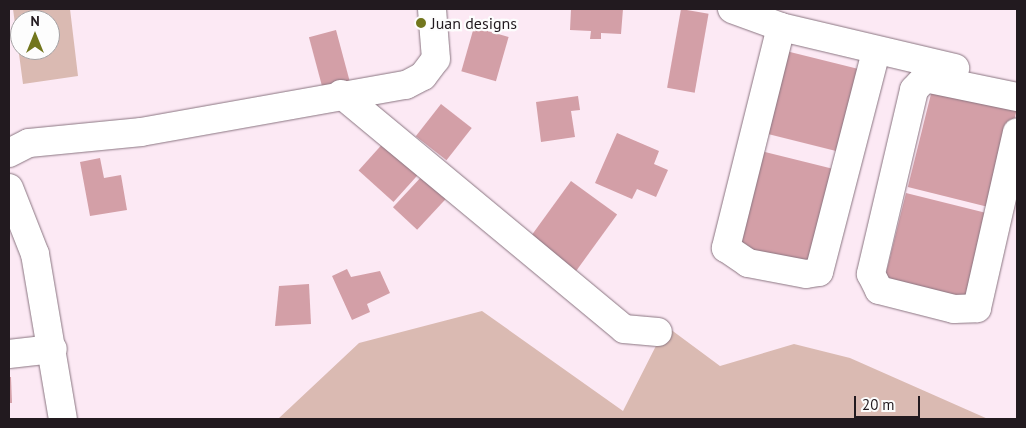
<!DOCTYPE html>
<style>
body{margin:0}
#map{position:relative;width:1026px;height:428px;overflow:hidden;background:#fce9f4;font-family:"PT Sans",sans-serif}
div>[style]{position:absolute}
.green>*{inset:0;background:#dabab2}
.building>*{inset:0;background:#d39fa7;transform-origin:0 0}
.roads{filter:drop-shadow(0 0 1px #8a7581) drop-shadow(0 0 1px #8a7581)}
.minor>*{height:28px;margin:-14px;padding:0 14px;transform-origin:14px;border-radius:14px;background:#fff}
.dots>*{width:14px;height:14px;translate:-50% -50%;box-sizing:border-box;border:2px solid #fdfdfd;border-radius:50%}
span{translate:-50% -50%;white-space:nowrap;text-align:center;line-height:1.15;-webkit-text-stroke:4.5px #fdfdfd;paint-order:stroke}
.poi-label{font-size:16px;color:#221a1f}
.left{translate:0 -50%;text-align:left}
.frame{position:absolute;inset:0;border:10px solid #221a1f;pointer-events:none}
.north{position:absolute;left:10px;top:10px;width:50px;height:50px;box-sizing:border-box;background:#fdfdfd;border:1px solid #a5a2a4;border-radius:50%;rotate:0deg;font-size:14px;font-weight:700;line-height:20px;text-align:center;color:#221a1f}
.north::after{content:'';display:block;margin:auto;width:18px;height:22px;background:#72761d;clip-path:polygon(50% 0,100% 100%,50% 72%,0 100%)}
.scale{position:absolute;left:854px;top:396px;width:66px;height:22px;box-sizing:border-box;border:2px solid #221a1f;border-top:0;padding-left:6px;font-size:15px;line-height:18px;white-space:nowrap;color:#221a1f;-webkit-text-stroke:4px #fdfdfd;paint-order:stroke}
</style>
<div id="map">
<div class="green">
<div style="clip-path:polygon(evenodd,13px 9px,70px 9px,78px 76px,23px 84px,13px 9px,20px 20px,50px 20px,50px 50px,20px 50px,20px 20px)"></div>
<div style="clip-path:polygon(482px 311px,623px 411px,666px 326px,720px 366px,794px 344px,850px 358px,988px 419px,278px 419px,359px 343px)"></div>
</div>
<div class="building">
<div style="clip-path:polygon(571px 9px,623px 9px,621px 34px,601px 33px,601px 39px,590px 39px,591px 31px,570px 30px)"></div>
<div style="left:681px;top:9px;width:28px;height:80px;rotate:10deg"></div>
<div style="left:474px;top:27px;width:36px;height:46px;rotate:16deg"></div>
<div style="left:336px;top:30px;width:54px;height:28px;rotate:75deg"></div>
<div style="left:782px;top:50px;width:82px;height:85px;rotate:14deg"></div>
<div style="left:933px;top:86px;width:87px;height:104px;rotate:14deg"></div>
<div style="clip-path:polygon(578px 96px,580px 110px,571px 111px,575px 137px,541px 142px,536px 102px)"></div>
<div style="left:441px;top:104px;width:39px;height:41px;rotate:38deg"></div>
<div style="clip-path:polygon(617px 133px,659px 151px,654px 164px,668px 170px,656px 197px,637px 189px,632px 199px,595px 183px)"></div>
<div style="left:386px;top:140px;width:47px;height:41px;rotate:42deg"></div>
<div style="left:757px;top:150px;width:81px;height:100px;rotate:14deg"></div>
<div style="clip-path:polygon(100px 158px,104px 178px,121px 175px,127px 210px,90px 216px,80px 162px)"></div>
<div style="left:423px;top:175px;width:33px;height:44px;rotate:43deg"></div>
<div style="left:571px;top:181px;width:57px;height:71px;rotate:36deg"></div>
<div style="left:906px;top:193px;width:90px;height:89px;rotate:14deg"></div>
<div style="clip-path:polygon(347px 269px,351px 277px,380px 271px,390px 293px,367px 304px,370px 312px,352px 320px,332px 276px)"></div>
<div style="clip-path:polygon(309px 284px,311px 324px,275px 326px,279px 286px)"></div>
<div style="clip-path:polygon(9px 377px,11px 377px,12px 403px,9px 403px)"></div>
</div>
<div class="roads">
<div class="minor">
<div style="left:732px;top:9px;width:52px;rotate:20.2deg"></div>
<div style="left:781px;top:27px;width:179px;rotate:13.3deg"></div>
<div style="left:781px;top:27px;width:228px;rotate:104deg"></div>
<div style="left:726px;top:248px;width:27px;rotate:34deg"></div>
<div style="left:748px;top:263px;width:59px;rotate:10.7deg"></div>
<div style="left:806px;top:274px;width:13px;rotate:-9deg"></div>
<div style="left:819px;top:272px;width:227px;rotate:-75.5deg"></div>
<div style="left:341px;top:94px;width:368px;rotate:39.7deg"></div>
<div style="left:624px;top:329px;width:34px;rotate:5deg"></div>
<div style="left:1017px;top:97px;width:94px;rotate:-168.3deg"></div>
<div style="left:925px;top:78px;width:16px;rotate:133deg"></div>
<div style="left:914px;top:90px;width:189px;rotate:103.2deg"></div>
<div style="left:871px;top:274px;width:18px;rotate:63deg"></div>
<div style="left:879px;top:290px;width:77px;rotate:14.2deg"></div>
<div style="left:954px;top:309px;width:23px;rotate:-2deg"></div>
<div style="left:977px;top:308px;width:180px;rotate:-77.2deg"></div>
<div style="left:9px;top:153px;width:22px;rotate:-27deg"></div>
<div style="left:29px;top:143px;width:113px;rotate:-5.6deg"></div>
<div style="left:141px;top:132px;width:269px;rotate:-10.1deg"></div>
<div style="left:406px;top:85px;width:19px;rotate:-28deg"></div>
<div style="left:423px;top:76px;width:21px;rotate:-53deg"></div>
<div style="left:436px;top:59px;width:50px;rotate:-94.6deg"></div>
<div style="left:9px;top:188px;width:71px;rotate:68.5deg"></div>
<div style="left:35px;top:254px;width:167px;rotate:80.4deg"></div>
<div style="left:9px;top:354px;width:44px;rotate:-6.5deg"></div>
</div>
</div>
<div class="dots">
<div style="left:421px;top:23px;background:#72761d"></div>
</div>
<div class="poi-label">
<span class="left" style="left:431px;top:23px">Juan designs</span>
</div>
<div class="frame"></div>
<div class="north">N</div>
<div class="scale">20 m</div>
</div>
